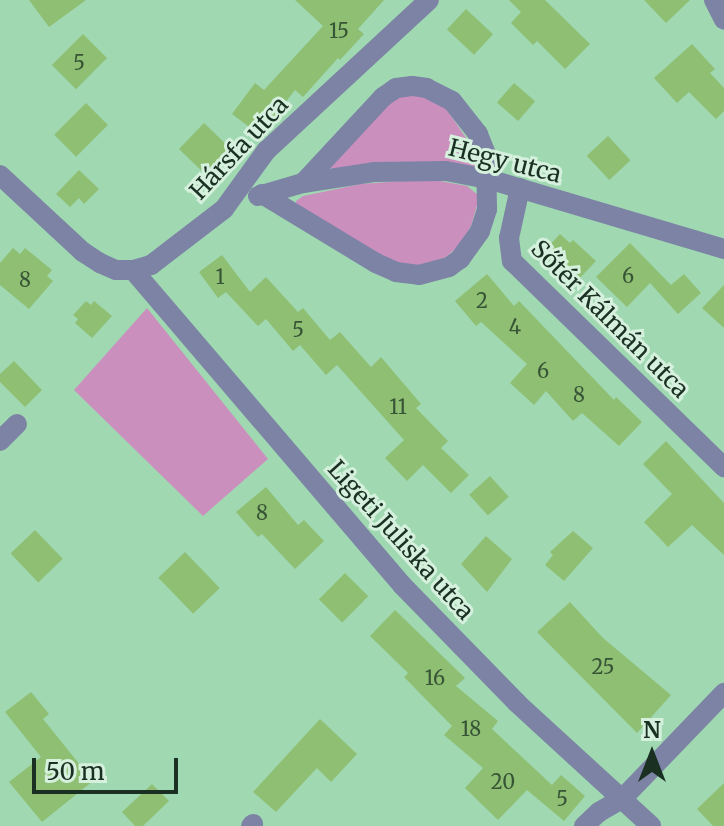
<!DOCTYPE html>
<meta charset="utf-8">
<style>
body{margin:0}
#map{position:relative;width:724px;height:826px;overflow:hidden;background:#a0d8b2;font-family:Merriweather,serif}
div>[style]{position:absolute}
.green>*{inset:0;background:#cb8fbe}
.building>*{inset:0;background:#8fbf73;transform-origin:0 0}
.minor>*{height:20px;margin:-10px;padding:0 10px;transform-origin:10px;border-radius:10px;background:#7c83a5}
span{translate:-50% -50%;white-space:nowrap;text-align:center;line-height:1.15;-webkit-text-stroke:6px #d5f1dd;paint-order:stroke}
.number-label{font-size:20px;color:#375436}
.number-label span{-webkit-text-stroke-width:0}
.street-label{font-size:24px;color:#1a3022}
.north{position:absolute;left:612px;top:714px;width:80px;height:80px;-webkit-text-stroke:6px #d5f1dd;paint-order:stroke;rotate:0deg;font-size:22px;font-weight:700;line-height:32px;text-align:center;color:#1a3022}
.north::after{content:'';display:block;margin:auto;width:28px;height:36px;background:#1a3022;clip-path:polygon(50% 0,100% 100%,50% 72%,0 100%)}
.scale{position:absolute;left:32px;top:758px;width:146px;height:36px;box-sizing:border-box;border:4px solid #1a3022;border-top:0;padding-left:10px;font-size:24px;line-height:28px;white-space:nowrap;color:#1a3022;-webkit-text-stroke:6px #d5f1dd;paint-order:stroke}
</style>
<div id="map">
<div class="green">
<div style="clip-path:polygon(418px 94px,443px 105px,449px 113px,473px 148px,478px 160px,475px 168px,333px 172px,330px 165px,391px 98px)"></div>
<div style="clip-path:polygon(429px 179px,467px 186px,478px 195px,478px 202px,471px 226px,460px 245px,446px 257px,426px 265px,394px 265px,296px 205px,296px 201px,303px 196px,361px 184px)"></div>
<div style="clip-path:polygon(147px 308px,268px 459px,203px 516px,74px 390px)"></div>
</div>
<div class="building">
<div style="clip-path:polygon(29px 0,86px 0,49px 27px)"></div>
<div style="clip-path:polygon(295px 0,384px 0,358px 29px,364px 34px,340px 60px,338px 58px,303px 97px,295px 90px,260px 135px,232px 114px,255px 83px,264px 90px,323px 26px)"></div>
<div style="clip-path:polygon(509px 0,545px 0,590px 44px,565px 69px,537px 41px,533px 45px,511px 23px,521px 12px)"></div>
<div style="clip-path:polygon(644px 0,690px 0,666px 23px)"></div>
<div style="left:466px;top:9px;width:37px;height:28px;rotate:43deg"></div>
<div style="left:83px;top:34px;width:34px;height:44px;rotate:45deg"></div>
<div style="clip-path:polygon(692px 44px,715px 69px,710px 73px,724px 88px,724px 111px,716px 119px,689px 92px,677px 103px,654px 78px)"></div>
<div style="left:514px;top:83px;width:28px;height:26px;rotate:41deg"></div>
<div style="left:86px;top:103px;width:31px;height:45px;rotate:45deg"></div>
<div style="left:204px;top:123px;width:43px;height:36px;rotate:44deg"></div>
<div style="left:608px;top:136px;width:33px;height:29px;rotate:47deg"></div>
<div style="clip-path:polygon(79px 170px,99px 189px,84px 204px,79px 198px,70px 207px,56px 194px)"></div>
<div style="clip-path:polygon(560px 234px,570px 243px,573px 240px,596px 261px,577px 281px,544px 251px)"></div>
<div style="clip-path:polygon(630px 243px,671px 285px,684px 274px,701px 293px,678px 314px,650px 283px,627px 307px,596px 277px)"></div>
<div style="clip-path:polygon(13px 248px,20px 254px,25px 248px,52px 270px,47px 276px,53px 281px,29px 309px,0 285px,0 263px)"></div>
<div style="clip-path:polygon(222px 255px,250px 292px,266px 277px,298px 312px,303px 308px,330px 340px,340px 332px,371px 367px,381px 357px,421px 404px,416px 408px,448px 441px,441px 448px,469px 475px,451px 493px,423px 465px,407px 481px,385px 458px,404px 440px,337px 365px,326px 375px,300px 345px,293px 351px,266px 319px,258px 326px,226px 292px,218px 298px,199px 272px)"></div>
<div style="clip-path:polygon(487px 274px,514px 306px,519px 301px,614px 400px,616px 397px,642px 422px,619px 446px,582px 413px,573px 421px,546px 391px,534px 405px,510px 383px,527px 364px,481px 322px,476px 326px,455px 301px)"></div>
<div style="clip-path:polygon(724px 285px,724px 328px,702px 308px)"></div>
<div style="clip-path:polygon(86px 301px,91px 305px,94px 301px,112px 316px,92px 338px,75px 323px,78px 319px,73px 315px)"></div>
<div style="clip-path:polygon(14px 361px,42px 390px,25px 407px,0 382px,0 374px)"></div>
<div style="clip-path:polygon(666px 441px,724px 503px,724px 555px,692px 525px,668px 547px,644px 522px,672px 494px,643px 464px)"></div>
<div style="left:490px;top:476px;width:28px;height:28px;rotate:48deg"></div>
<div style="clip-path:polygon(266px 487px,298px 525px,304px 520px,324px 541px,295px 569px,262px 534px,258px 537px,236px 512px)"></div>
<div style="left:35px;top:530px;width:40px;height:34px;rotate:46deg"></div>
<div style="clip-path:polygon(573px 531px,593px 548px,564px 581px,545px 565px,553px 555px,550px 552px)"></div>
<div style="clip-path:polygon(486px 536px,512px 559px,487px 592px,461px 564px)"></div>
<div style="left:185px;top:552px;width:50px;height:37px;rotate:46deg"></div>
<div style="left:345px;top:573px;width:33px;height:37px;rotate:45deg"></div>
<div style="clip-path:polygon(570px 602px,603px 638px,671px 695px,637px 733px,537px 632px)"></div>
<div style="clip-path:polygon(395px 610px,465px 678px,456px 686px,498px 721px,492px 729px,552px 785px,561px 775px,585px 796px,564px 821px,527px 790px,498px 820px,465px 788px,483px 768px,444px 735px,452px 726px,404px 677px,408px 673px,370px 636px)"></div>
<div style="clip-path:polygon(31px 692px,49px 714px,43px 719px,93px 781px,42px 822px,9px 782px,41px 757px,5px 712px)"></div>
<div style="clip-path:polygon(320px 719px,357px 754px,331px 782px,317px 768px,276px 812px,253px 792px)"></div>
<div style="clip-path:polygon(724px 783px,724px 826px,713px 826px,697px 809px)"></div>
<div style="clip-path:polygon(152px 784px,169px 801px,143px 826px,135px 826px,122px 812px)"></div>
</div>
<div class="minor">
<div style="left:714px;top:0;width:22px;rotate:63deg"></div>
<div style="left:0;top:175px;width:113px;rotate:42.9deg"></div>
<div style="left:83px;top:252px;width:20px;rotate:33deg"></div>
<div style="left:100px;top:263px;width:17px;rotate:24deg"></div>
<div style="left:116px;top:270px;width:17px"></div>
<div style="left:133px;top:270px;width:19px;rotate:-16deg"></div>
<div style="left:151px;top:265px;width:92px;rotate:-37.5deg"></div>
<div style="left:224px;top:209px;width:72px;rotate:-54.1deg"></div>
<div style="left:266px;top:151px;width:222px;rotate:-42.8deg"></div>
<div style="left:520px;top:188px;width:51px;rotate:102.4deg"></div>
<div style="left:509px;top:238px;width:23px;rotate:83deg"></div>
<div style="left:512px;top:261px;width:296px;rotate:44.2deg"></div>
<div style="left:262px;top:194px;width:133px;rotate:31.2deg"></div>
<div style="left:376px;top:263px;width:22px;rotate:24deg"></div>
<div style="left:396px;top:272px;width:23px;rotate:7deg"></div>
<div style="left:419px;top:275px;width:31px;rotate:-15deg"></div>
<div style="left:449px;top:267px;width:14px;rotate:-36deg"></div>
<div style="left:460px;top:259px;width:34px;rotate:-54deg"></div>
<div style="left:480px;top:231px;width:23px;rotate:-72deg"></div>
<div style="left:487px;top:209px;width:55px;rotate:-91deg"></div>
<div style="left:486px;top:154px;width:22px;rotate:-112deg"></div>
<div style="left:478px;top:134px;width:42px;rotate:-128.2deg"></div>
<div style="left:452px;top:101px;width:28px;rotate:-153deg"></div>
<div style="left:427px;top:88px;width:15px;rotate:-172deg"></div>
<div style="left:412px;top:86px;width:16px;rotate:173deg"></div>
<div style="left:396px;top:88px;width:16px;rotate:145deg"></div>
<div style="left:383px;top:97px;width:117px;rotate:132.9deg"></div>
<div style="left:258px;top:196px;width:47px;rotate:-16.1deg"></div>
<div style="left:303px;top:183px;width:73px;rotate:-8.7deg"></div>
<div style="left:375px;top:172px;width:71px;rotate:-0.8deg"></div>
<div style="left:446px;top:171px;width:43px;rotate:10.8deg"></div>
<div style="left:488px;top:179px;width:246px;rotate:16.5deg"></div>
<div style="left:133px;top:270px;width:414px;rotate:49.5deg"></div>
<div style="left:402px;top:585px;width:165px;rotate:45.7deg"></div>
<div style="left:517px;top:703px;width:182px;rotate:42.5deg"></div>
<div style="left:0;top:441px;width:24px;rotate:-45deg"></div>
<div style="left:251px;top:826px;width:3px;rotate:-45deg"></div>
<div style="left:584px;top:826px;width:21px;rotate:-43deg"></div>
<div style="left:599px;top:812px;width:28px;rotate:-30deg"></div>
<div style="left:623px;top:798px;width:146px;rotate:-46.1deg"></div>
</div>
<div class="number-label">
<span style="left:339px;top:30px">15</span>
<span style="left:79px;top:62px">5</span>
<span style="left:628px;top:275px">6</span>
<span style="left:220px;top:276px">1</span>
<span style="left:25px;top:279px">8</span>
<span style="left:482px;top:300px">2</span>
<span style="left:515px;top:326px">4</span>
<span style="left:298px;top:329px">5</span>
<span style="left:543px;top:370px">6</span>
<span style="left:579px;top:394px">8</span>
<span style="left:398px;top:406px">11</span>
<span style="left:262px;top:512px">8</span>
<span style="left:603px;top:666px">25</span>
<span style="left:435px;top:677px">16</span>
<span style="left:471px;top:728px">18</span>
<span style="left:503px;top:781px">20</span>
<span style="left:562px;top:798px">5</span>
</div>
<div class="street-label">
<span style="left:239px;top:148px;rotate:-47deg">Hársfa utca</span>
<span style="left:505px;top:161px;rotate:14deg">Hegy utca</span>
<span style="left:610px;top:319px;rotate:45deg">Sőtér Kálmán utca</span>
<span style="left:401px;top:540px;rotate:48deg">Ligeti Juliska utca</span>
</div>
<div class="north">N</div>
<div class="scale">50 m</div>
</div>
